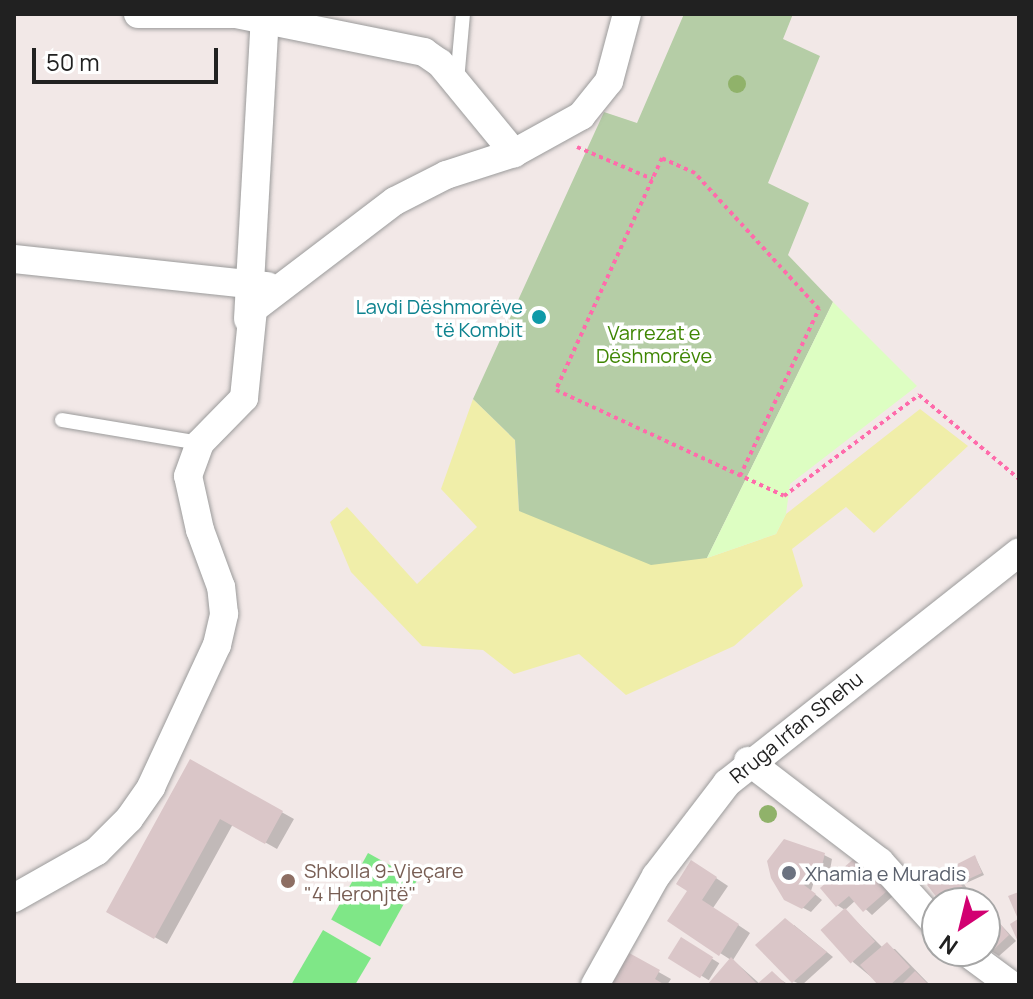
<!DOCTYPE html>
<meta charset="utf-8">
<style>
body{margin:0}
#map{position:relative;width:1033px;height:999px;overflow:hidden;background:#f2e8e7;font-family:Manrope,sans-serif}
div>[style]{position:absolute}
.grass>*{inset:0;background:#f0eea9}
.cemetery>*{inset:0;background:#b5cda6}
.park>*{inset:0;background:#ddfec2}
.pitch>*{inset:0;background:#7fe787;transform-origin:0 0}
.shadow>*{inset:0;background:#0003;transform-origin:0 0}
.building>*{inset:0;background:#dac6c8;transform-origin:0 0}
.path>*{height:4px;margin-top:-2px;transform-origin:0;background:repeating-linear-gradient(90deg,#ff6bab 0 4px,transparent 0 8px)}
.roads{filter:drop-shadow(0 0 2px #9b9b9b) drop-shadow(0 0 2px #9b9b9b)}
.service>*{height:14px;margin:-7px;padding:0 7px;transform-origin:7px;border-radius:7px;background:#fff}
.minor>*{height:28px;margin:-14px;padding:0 14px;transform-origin:14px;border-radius:14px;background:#fff}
.trees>*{width:18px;height:18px;margin:-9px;border-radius:50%;background:#90b26a}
.dots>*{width:22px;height:22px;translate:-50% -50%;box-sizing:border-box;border:4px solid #fff;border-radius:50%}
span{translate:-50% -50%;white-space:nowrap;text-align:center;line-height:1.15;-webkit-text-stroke:7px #fff;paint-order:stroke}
.culture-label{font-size:20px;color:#0d838f}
.right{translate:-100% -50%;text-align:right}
.park-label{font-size:20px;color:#3f8603}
.street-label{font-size:20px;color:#212121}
.education-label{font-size:20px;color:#785e54}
.left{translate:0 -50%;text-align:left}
.worship-label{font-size:20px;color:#5b616d}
.frame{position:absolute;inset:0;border:16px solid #212121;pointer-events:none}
.north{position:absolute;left:921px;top:887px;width:80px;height:80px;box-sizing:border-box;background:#fff;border:2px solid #a6a6a6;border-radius:50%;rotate:215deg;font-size:22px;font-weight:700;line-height:32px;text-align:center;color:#212121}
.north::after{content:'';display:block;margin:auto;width:28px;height:36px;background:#d20071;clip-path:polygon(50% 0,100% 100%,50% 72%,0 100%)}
.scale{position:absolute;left:32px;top:48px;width:186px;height:36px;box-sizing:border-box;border:4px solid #212121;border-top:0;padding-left:10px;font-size:24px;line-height:28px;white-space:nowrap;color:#212121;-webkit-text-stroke:6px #fff;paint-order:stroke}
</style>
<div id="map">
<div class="grass">
<div style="clip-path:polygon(473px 399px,515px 440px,519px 511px,707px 558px,776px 534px,786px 514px,920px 409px,968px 446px,874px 533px,846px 507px,792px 549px,803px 586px,734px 646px,626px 695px,579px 654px,514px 674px,483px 650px,422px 646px,351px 572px,330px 522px,347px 507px,417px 584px,477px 527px,441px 489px)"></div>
</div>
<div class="cemetery">
<div style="clip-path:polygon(684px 14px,793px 14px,783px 39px,820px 56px,768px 183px,809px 203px,788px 255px,833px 302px,707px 558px,651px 565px,519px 511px,515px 440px,473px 399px,604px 112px,637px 123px)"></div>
</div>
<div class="park">
<div style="clip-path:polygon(833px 302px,917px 386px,790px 484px,786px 514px,776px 534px,707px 558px)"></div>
</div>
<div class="pitch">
<div style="left:368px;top:853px;width:56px;height:76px;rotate:29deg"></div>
<div style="clip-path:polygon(323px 930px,371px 958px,355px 985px,291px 985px)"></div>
</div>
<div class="shadow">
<div style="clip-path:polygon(191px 762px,294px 819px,277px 849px,233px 824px,167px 944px,108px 911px)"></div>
<div style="clip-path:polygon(824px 855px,832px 859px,830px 870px,817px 872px,811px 891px,822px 900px,811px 912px,785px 898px,773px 877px)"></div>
<div style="clip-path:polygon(975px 857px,984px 875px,964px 884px,977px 903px,943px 903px,927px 881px)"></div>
<div style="clip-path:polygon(857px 859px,893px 896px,872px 915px,856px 900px,845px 910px,837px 905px)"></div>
<div style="clip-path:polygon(704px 870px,728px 886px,713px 908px,750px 933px,733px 960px,760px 984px,772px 974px,789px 985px,709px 985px,731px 960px,670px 921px)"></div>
<div style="clip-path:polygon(846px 911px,883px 948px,895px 949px,930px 985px,881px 985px,853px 962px)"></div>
<div style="clip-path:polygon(988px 911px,1016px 941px,999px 956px,985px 947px)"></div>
<div style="clip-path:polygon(794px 925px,833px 957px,802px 985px,793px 981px)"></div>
<div style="left:682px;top:940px;width:44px;height:20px;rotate:32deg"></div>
<div style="clip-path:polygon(623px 952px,671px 979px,667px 985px,604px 985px)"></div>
</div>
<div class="building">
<div style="clip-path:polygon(190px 759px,283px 811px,265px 844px,220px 819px,154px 939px,106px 912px)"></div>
<div style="clip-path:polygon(784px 839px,825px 853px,822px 866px,809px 868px,804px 885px,816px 894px,802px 909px,784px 900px,771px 878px,767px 861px)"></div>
<div style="clip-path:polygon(975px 855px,982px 873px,960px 883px,973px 903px,941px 903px,924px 881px)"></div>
<div style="clip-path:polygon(857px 856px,887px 891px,863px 912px,849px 896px,836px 907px,820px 888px)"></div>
<div style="clip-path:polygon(691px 860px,717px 877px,702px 900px,739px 924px,719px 956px,667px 921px,687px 891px,676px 884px)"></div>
<div style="clip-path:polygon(1019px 892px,1019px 944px,1010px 924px,1018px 919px,1008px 896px)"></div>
<div style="left:845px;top:908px;width:45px;height:33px;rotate:48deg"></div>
<div style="clip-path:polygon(988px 908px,1009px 935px,990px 953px,985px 950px)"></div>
<div style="clip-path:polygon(785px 918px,827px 952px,792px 983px,755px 945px)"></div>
<div style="left:681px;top:937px;width:38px;height:25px;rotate:32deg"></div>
<div style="clip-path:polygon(887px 942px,910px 967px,890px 985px,878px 985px,860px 965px)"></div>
<div style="clip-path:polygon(622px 949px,660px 970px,655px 979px,665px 985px,602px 985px)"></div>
<div style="clip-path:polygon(731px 957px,757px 984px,772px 971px,787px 985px,707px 985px)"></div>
<div style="clip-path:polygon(915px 971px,929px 985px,901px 985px)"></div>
</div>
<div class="path">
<div style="left:577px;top:147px;width:82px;rotate:23.1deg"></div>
<div style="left:740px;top:476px;width:185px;rotate:-64.7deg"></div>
<div style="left:819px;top:309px;width:184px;rotate:-132.4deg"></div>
<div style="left:695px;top:173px;width:36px;rotate:-156deg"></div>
<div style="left:662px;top:158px;width:255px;rotate:114.6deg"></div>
<div style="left:556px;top:390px;width:251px;rotate:24.9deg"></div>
<div style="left:784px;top:496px;width:169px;rotate:-36.8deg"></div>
<div style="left:919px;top:395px;width:131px;rotate:40deg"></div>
</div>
<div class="roads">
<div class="service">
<div style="left:457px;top:81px;width:67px;rotate:-84.9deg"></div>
<div style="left:62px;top:420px;width:140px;rotate:9.5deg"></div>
</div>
<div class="minor">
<div style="left:138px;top:14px;width:97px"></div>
<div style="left:236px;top:14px;width:192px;rotate:11.4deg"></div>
<div style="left:424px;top:52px;width:19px;rotate:35deg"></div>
<div style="left:440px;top:63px;width:117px;rotate:50.6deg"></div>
<div style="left:14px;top:259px;width:255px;rotate:6.1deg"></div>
<div style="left:248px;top:319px;width:302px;rotate:-86.8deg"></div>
<div style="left:748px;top:761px;width:166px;rotate:37.4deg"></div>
<div style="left:880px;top:862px;width:85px;rotate:47.9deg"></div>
<div style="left:14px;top:898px;width:95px;rotate:-29.5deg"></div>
<div style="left:97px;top:851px;width:45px;rotate:-45deg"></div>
<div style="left:129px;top:819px;width:39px;rotate:-55deg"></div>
<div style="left:151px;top:787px;width:157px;rotate:-65.1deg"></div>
<div style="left:217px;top:645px;width:32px;rotate:-77deg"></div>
<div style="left:224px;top:614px;width:27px;rotate:-96deg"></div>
<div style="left:221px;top:587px;width:61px;rotate:-110.2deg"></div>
<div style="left:200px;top:530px;width:55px;rotate:-102.5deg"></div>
<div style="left:188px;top:476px;width:35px;rotate:-70deg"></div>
<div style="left:200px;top:443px;width:63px;rotate:-45.6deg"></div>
<div style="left:244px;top:398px;width:89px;rotate:-84.2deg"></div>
<div style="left:253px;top:309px;width:178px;rotate:-37.3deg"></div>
<div style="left:395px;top:201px;width:57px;rotate:-27deg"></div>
<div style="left:446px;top:175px;width:71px;rotate:-17.9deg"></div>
<div style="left:514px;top:153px;width:77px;rotate:-28.9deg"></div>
<div style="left:581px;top:116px;width:45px;rotate:-51.3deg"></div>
<div style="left:609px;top:81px;width:69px;rotate:-75deg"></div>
<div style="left:965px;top:951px;width:57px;rotate:36.5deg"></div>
<div style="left:595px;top:985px;width:125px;rotate:-60.8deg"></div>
<div style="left:656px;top:876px;width:117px;rotate:-52.6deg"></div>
<div style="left:727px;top:783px;width:372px;rotate:-38.3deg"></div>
</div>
</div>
<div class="trees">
<div style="left:737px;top:84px"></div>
<div style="left:768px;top:814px"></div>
</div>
<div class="dots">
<div style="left:539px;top:317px;background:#0f9aa8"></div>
<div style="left:789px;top:873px;background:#6b7280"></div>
<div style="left:288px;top:881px;background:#8d6e63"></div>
</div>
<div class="culture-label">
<span class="right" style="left:523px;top:318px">Lavdi Dëshmorëve<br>të Kombit</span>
</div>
<div class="park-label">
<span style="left:654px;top:344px">Varrezat e<br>Dëshmorëve</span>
</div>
<div class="street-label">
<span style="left:796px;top:727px;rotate:-39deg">Rruga Irfan Shehu</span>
</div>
<div class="education-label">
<span class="left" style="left:304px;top:882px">Shkolla 9-Vjeçare<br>"4 Heronjtë"</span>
</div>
<div class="worship-label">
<span class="left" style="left:805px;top:873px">Xhamia e Muradis</span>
</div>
<div class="frame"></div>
<div class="north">N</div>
<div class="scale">50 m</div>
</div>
